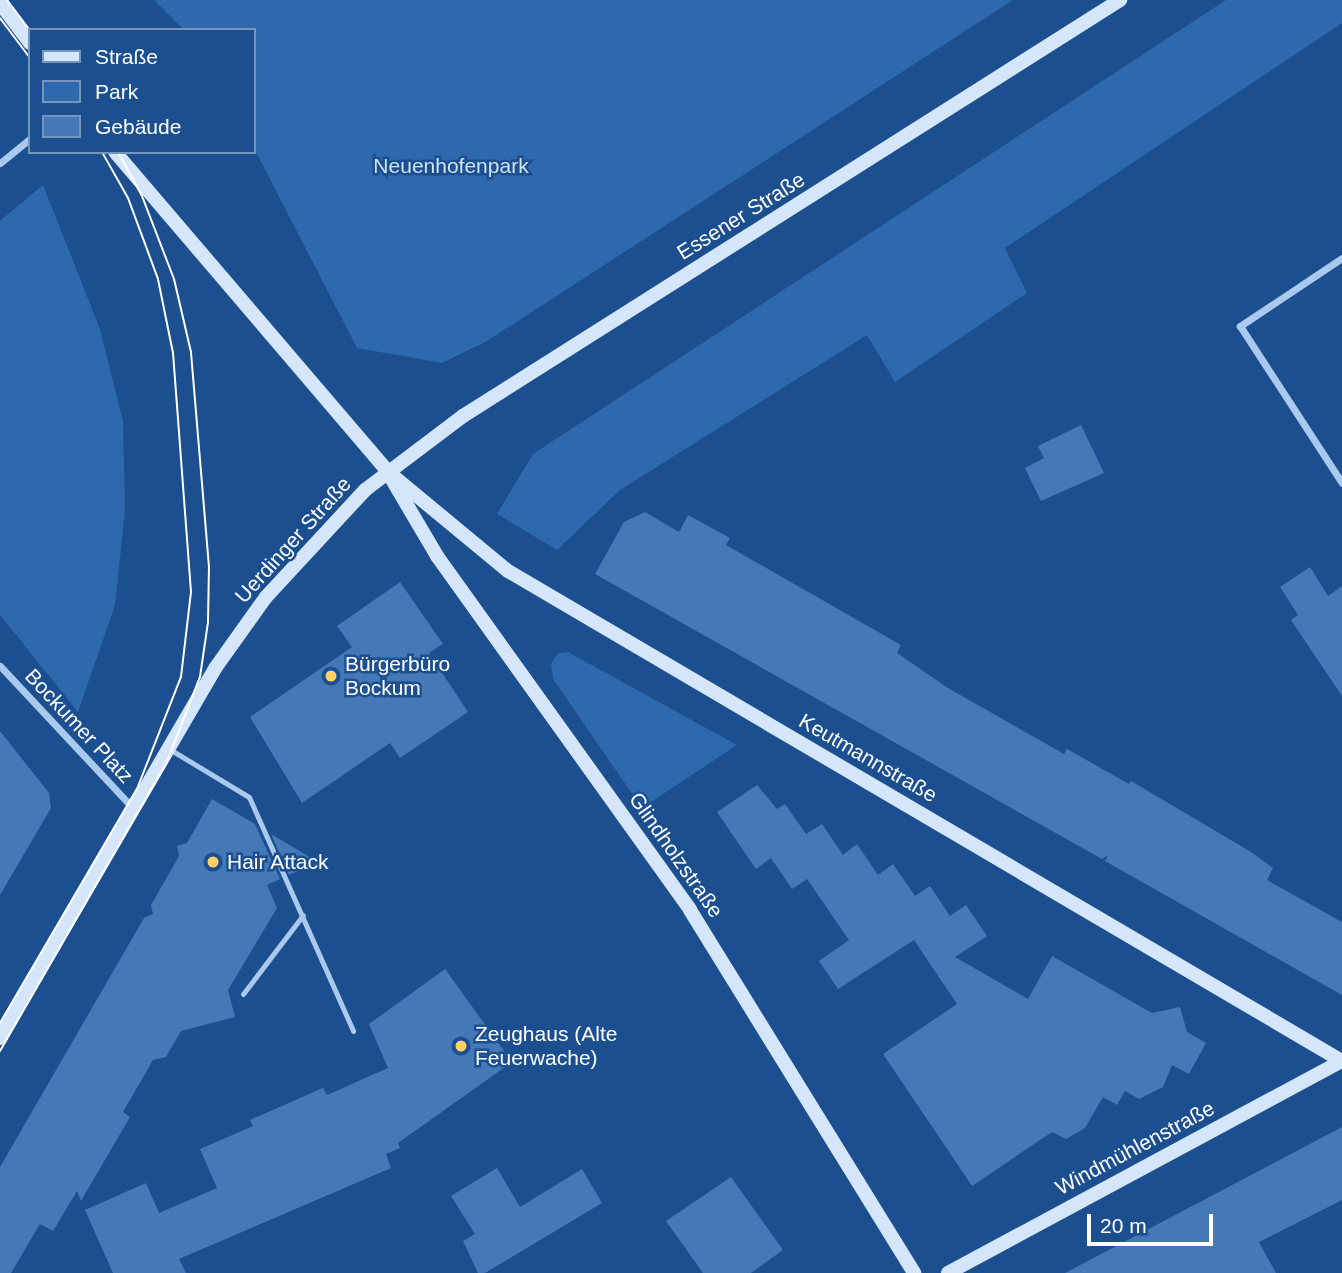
<!DOCTYPE html>
<meta charset="utf-8">
<style>
body{margin:0}
#map{position:relative;width:1342px;height:1273px;overflow:hidden;background:#1b4f8f;font-family:Arial,sans-serif}
div>[style]{position:absolute}
.green>*{inset:0;background:#2e69ad}
.building>*{inset:0;background:#4478b7}
.lane>*{height:5px;margin:-2.5px;padding:0 2.5px;transform-origin:2.5px;border-radius:2.5px;background:#a9c9ee}
.street>*{height:7px;margin:-3.5px;padding:0 3.5px;transform-origin:3.5px;border-radius:3.5px;background:#a9c9ee}
.secondary>*{height:14px;margin:-7px;padding:0 7px;transform-origin:7px;border-radius:7px;background:#d6e6fa}
.tram>*{height:2px;margin:-1px;padding:0 1px;transform-origin:1px;border-radius:1px;background:#fff}
.dots>*{width:19px;height:19px;translate:-50% -50%;box-sizing:border-box;border:4px solid #1b4f8f;border-radius:50%}
span{translate:-50% -50%;white-space:nowrap;text-align:center;line-height:1.15;-webkit-text-stroke:5px #1b4f8f;paint-order:stroke}
.park-label{font-size:21px;color:#cfe3fa}
.street-label{font-size:21px;color:#fff}
.poi-label{font-size:21px;color:#fff}
.left{translate:0 -50%;text-align:left}
.legend{position:absolute;left:28px;top:28px;width:228px;height:126px;box-sizing:border-box;background:#1b4f8f;border:2px solid #7695bc;margin:0;padding:9px 12px;list-style:none;font-size:21px;color:#fff}
.legend li{display:flex;align-items:center;gap:14px;height:35px}
.legend b{width:35px;border:2px solid #7695bc}
.scale{position:absolute;left:1087px;top:1214px;width:126px;height:32px;box-sizing:border-box;border:4px solid #fff;border-top:0;padding-left:9px;font-size:21px;line-height:24px;white-space:nowrap;color:#fff;-webkit-text-stroke:5px #1b4f8f;paint-order:stroke}
</style>
<div id="map">
<div class="green">
<div style="clip-path:polygon(154px 0,1013px 0,487px 341px,442px 363px,357px 348px,254px 148px,254px 30px,184px 30px)"></div>
<div style="clip-path:polygon(1226px 0,1342px 0,1342px 23px,1005px 248px,1027px 293px,895px 382px,867px 335px,620px 490px,557px 550px,497px 514px,533px 454px)"></div>
<div style="clip-path:polygon(43px 185px,100px 329px,123px 421px,125px 510px,115px 605px,78px 712px,0 615px,0 221px)"></div>
<div style="clip-path:polygon(568px 652px,737px 745px,642px 808px,553px 679px,551px 664px,558px 653px)"></div>
</div>
<div class="building">
<div style="clip-path:polygon(1081px 425px,1104px 473px,1041px 501px,1025px 468px,1044px 458px,1038px 446px)"></div>
<div style="clip-path:polygon(645px 512px,679px 532px,688px 515px,730px 538px,726px 545px,901px 645px,897px 653px,948px 688px,1064px 754px,1067px 749px,1129px 784px,1131px 781px,1251px 852px,1273px 868px,1267px 880px,1342px 922px,1342px 995px,1105px 861px,1108px 855px,1102px 859px,595px 574px,624px 522px)"></div>
<div style="clip-path:polygon(1310px 567px,1328px 596px,1342px 586px,1342px 696px,1291px 620px,1298px 615px,1280px 587px)"></div>
<div style="clip-path:polygon(400px 582px,443px 644px,429px 653px,468px 712px,400px 758px,390px 743px,302px 803px,250px 717px,352px 647px,337px 626px)"></div>
<div style="clip-path:polygon(0 731px,49px 793px,51px 808px,0 895px)"></div>
<div style="clip-path:polygon(757px 785px,777px 809px,785px 804px,806px 834px,822px 824px,843px 855px,857px 844px,878px 875px,893px 864px,915px 896px,930px 886px,950px 916px,966px 905px,987px 936px,955px 957px,1028px 999px,1052px 956px,1152px 1013px,1180px 1007px,1187px 1032px,1206px 1043px,1189px 1074px,1172px 1065px,1163px 1087px,1139px 1099px,1125px 1091px,1117px 1105px,1103px 1097px,1085px 1128px,1066px 1139px,1052px 1132px,972px 1186px,883px 1054px,957px 1004px,914px 940px,838px 989px,819px 961px,849px 940px,807px 879px,792px 889px,771px 858px,756px 869px,717px 812px)"></div>
<div style="clip-path:polygon(212px 799px,255px 824px,280px 879px,267px 885px,277px 908px,228px 990px,235px 1017px,181px 1031px,166px 1057px,153px 1060px,123px 1112px,130px 1117px,81px 1201px,77px 1191px,53px 1231px,40px 1224px,11px 1273px,0 1273px,0 1167px,144px 918px,153px 914px,151px 905px,179px 856px,177px 846px,187px 843px)"></div>
<div style="clip-path:polygon(271px 834px,318px 862px,289px 875px)"></div>
<div style="clip-path:polygon(445px 969px,512px 1062px,398px 1143px,400px 1148px,386px 1154px,391px 1168px,179px 1259px,186px 1273px,113px 1273px,85px 1210px,146px 1183px,159px 1213px,217px 1188px,200px 1149px,253px 1126px,250px 1120px,323px 1088px,327px 1095px,388px 1068px,369px 1024px)"></div>
<div style="clip-path:polygon(1342px 1127px,1342px 1200px,1259px 1242px,1276px 1273px,1065px 1273px)"></div>
<div style="clip-path:polygon(497px 1168px,520px 1207px,582px 1169px,602px 1203px,485px 1273px,478px 1273px,463px 1241px,475px 1234px,451px 1196px)"></div>
<div style="clip-path:polygon(731px 1177px,783px 1250px,751px 1273px,703px 1273px,666px 1221px)"></div>
</div>
<div class="lane">
<div style="left:171px;top:750px;width:91px;rotate:31.1deg"></div>
<div style="left:249px;top:797px;width:256px;rotate:66deg"></div>
<div style="left:243px;top:994px;width:99px;rotate:-52.8deg"></div>
</div>
<div class="street">
<div style="left:0;top:163px;width:38px;rotate:-39deg"></div>
<div style="left:1342px;top:258px;width:123px;rotate:146.3deg"></div>
<div style="left:1240px;top:326px;width:187px;rotate:57deg"></div>
<div style="left:0;top:666px;width:195px;rotate:46.9deg"></div>
</div>
<div class="secondary">
<div style="left:0;top:3px;width:50px;rotate:53.1deg"></div>
<div style="left:115px;top:152px;width:419px;rotate:49.5deg"></div>
<div style="left:387px;top:471px;width:99px;rotate:59.5deg"></div>
<div style="left:437px;top:556px;width:435px;rotate:54.4deg"></div>
<div style="left:690px;top:910px;width:427px;rotate:58.3deg"></div>
<div style="left:393px;top:476px;width:149px;rotate:39.6deg"></div>
<div style="left:508px;top:571px;width:967px;rotate:30.44deg"></div>
<div style="left:0;top:1038px;width:429px;rotate:-59.8deg"></div>
<div style="left:216px;top:667px;width:86px;rotate:-54.5deg"></div>
<div style="left:266px;top:597px;width:146px;rotate:-47.2deg"></div>
<div style="left:365px;top:490px;width:123px;rotate:-37.1deg"></div>
<div style="left:463px;top:416px;width:778px;rotate:-32.34deg"></div>
<div style="left:948px;top:1273px;width:447px;rotate:-28.3deg"></div>
</div>
<div class="tram">
<div style="left:7px;top:0;width:38px;rotate:53deg"></div>
<div style="left:0;top:18px;width:50px;rotate:53.1deg"></div>
<div style="left:0;top:1023px;width:271px;rotate:-59.7deg"></div>
<div style="left:137px;top:789px;width:120px;rotate:-68.6deg"></div>
<div style="left:181px;top:677px;width:86px;rotate:-83.3deg"></div>
<div style="left:191px;top:592px;width:240px;rotate:-94.3deg"></div>
<div style="left:173px;top:353px;width:76px;rotate:-101.5deg"></div>
<div style="left:158px;top:279px;width:86px;rotate:-110.3deg"></div>
<div style="left:128px;top:198px;width:53px;rotate:-119.5deg"></div>
<div style="left:0;top:1051px;width:332px;rotate:-60deg"></div>
<div style="left:166px;top:764px;width:93px;rotate:-68.7deg"></div>
<div style="left:200px;top:677px;width:56px;rotate:-81.7deg"></div>
<div style="left:208px;top:622px;width:55px;rotate:-89deg"></div>
<div style="left:209px;top:567px;width:216px;rotate:-94.8deg"></div>
<div style="left:191px;top:352px;width:75px;rotate:-103.1deg"></div>
<div style="left:174px;top:279px;width:89px;rotate:-111.1deg"></div>
<div style="left:142px;top:196px;width:50px;rotate:-118.6deg"></div>
</div>
<div class="dots">
<div style="left:331px;top:676px;background:#ffd166"></div>
<div style="left:213px;top:862px;background:#ffd166"></div>
<div style="left:461px;top:1046px;background:#ffd166"></div>
</div>
<div class="park-label">
<span style="left:451px;top:166px">Neuenhofenpark</span>
</div>
<div class="street-label">
<span style="left:741px;top:216px;rotate:-32deg">Essener Straße</span>
<span style="left:293px;top:540px;rotate:-48deg">Uerdinger Straße</span>
<span style="left:79px;top:726px;rotate:47deg">Bockumer Platz</span>
<span style="left:868px;top:758px;rotate:30deg">Keutmannstraße</span>
<span style="left:676px;top:855px;rotate:55deg">Glindholzstraße</span>
<span style="left:1135px;top:1148px;rotate:-28deg">Windmühlenstraße</span>
</div>
<div class="poi-label">
<span class="left" style="left:345px;top:676px">Bürgerbüro<br>Bockum</span>
<span class="left" style="left:227px;top:862px">Hair Attack</span>
<span class="left" style="left:475px;top:1046px">Zeughaus (Alte<br>Feuerwache)</span>
</div>
<ul class="legend">
<li><b style="height:9px;background:#d6e6fa"></b>Straße</li>
<li><b style="height:19px;background:#2e69ad"></b>Park</li>
<li><b style="height:19px;background:#4478b7"></b>Gebäude</li>
</ul>
<div class="scale">20 m</div>
</div>
